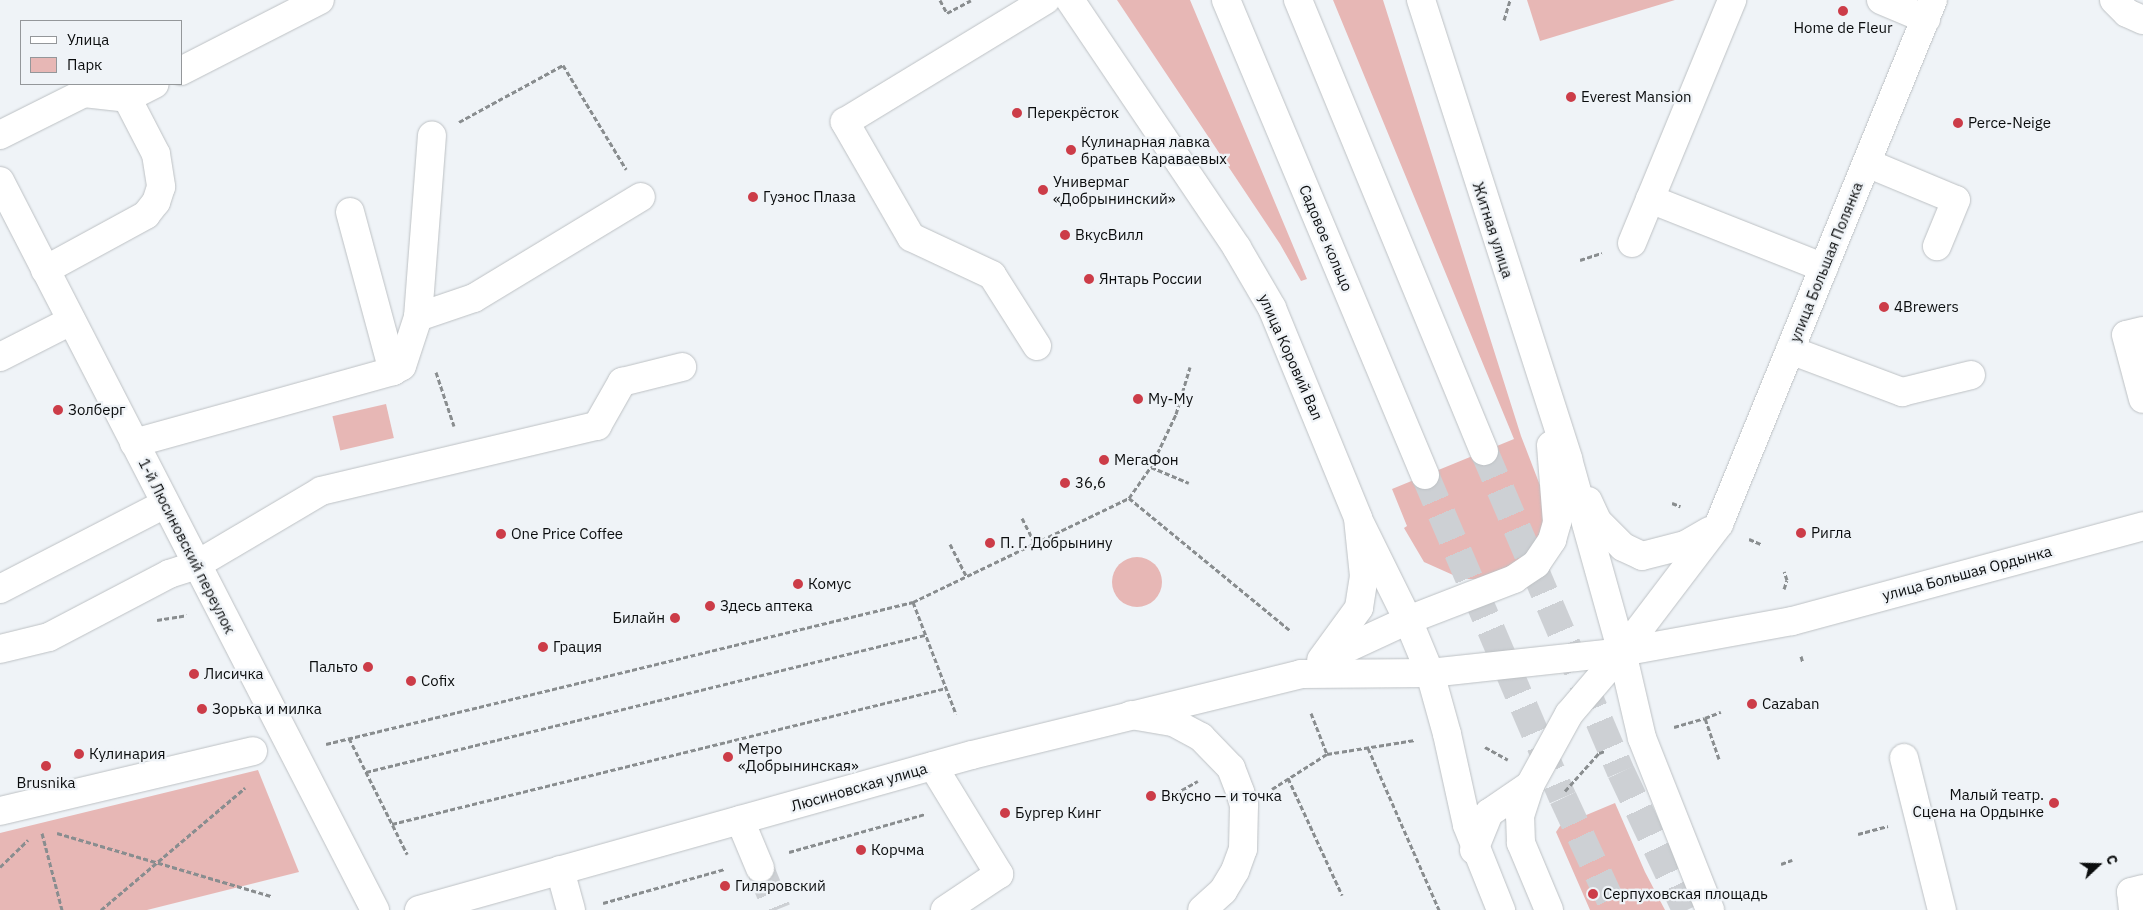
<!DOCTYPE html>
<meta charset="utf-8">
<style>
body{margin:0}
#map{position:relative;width:2143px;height:910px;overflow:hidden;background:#eff3f7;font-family:"IBM Plex Sans",sans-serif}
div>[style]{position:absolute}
.green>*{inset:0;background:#e7b7b5;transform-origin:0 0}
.round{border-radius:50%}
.minor-tunnel>*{height:28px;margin-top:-14px;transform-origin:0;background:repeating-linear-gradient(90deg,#cdd0d4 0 28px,transparent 0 42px)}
.major-tunnel>*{height:28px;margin-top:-14px;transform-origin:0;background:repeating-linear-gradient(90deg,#cdd0d4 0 28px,transparent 0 42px)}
.path>*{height:3px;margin-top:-1.5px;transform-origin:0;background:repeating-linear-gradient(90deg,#898d8f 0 5px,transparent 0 7.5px)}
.roads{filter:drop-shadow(0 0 1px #bdc1c4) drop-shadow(0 0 1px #bdc1c4)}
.minor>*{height:28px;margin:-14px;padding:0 14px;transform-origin:14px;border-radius:14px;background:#fff}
.major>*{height:28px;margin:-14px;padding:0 14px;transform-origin:14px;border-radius:14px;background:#fff}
.dots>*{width:14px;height:14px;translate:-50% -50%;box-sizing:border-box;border:2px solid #eff3f7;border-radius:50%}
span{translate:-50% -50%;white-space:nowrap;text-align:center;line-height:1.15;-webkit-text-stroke:4.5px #eff3f7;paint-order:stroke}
.poi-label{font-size:15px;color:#0b0d0e}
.left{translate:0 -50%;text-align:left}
.right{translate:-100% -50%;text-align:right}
.street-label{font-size:15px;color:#0b0d0e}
.legend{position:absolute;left:20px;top:20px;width:162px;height:65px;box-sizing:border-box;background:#eff3f7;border:1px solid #94979a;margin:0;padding:6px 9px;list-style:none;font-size:15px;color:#0b0d0e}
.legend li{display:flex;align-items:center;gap:10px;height:25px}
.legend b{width:25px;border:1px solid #94979a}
.north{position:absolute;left:2073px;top:840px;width:50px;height:50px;-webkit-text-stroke:4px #eff3f7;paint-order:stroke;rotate:69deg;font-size:14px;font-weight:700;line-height:20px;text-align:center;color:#0b0d0e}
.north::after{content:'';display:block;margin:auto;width:18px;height:22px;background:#0b0d0e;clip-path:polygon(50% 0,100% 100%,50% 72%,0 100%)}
</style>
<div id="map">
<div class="green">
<div style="clip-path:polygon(1117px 0,1190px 0,1307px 279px,1301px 281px,1280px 244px)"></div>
<div style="clip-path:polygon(1333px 0,1383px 0,1521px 436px,1546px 501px,1546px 527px,1522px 562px,1483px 579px,1462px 579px,1424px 562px,1404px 528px,1407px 526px,1392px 489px,1514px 439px)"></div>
<div style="clip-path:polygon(1527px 0,1675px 0,1540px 41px)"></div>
<div style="left:386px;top:404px;width:35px;height:55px;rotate:77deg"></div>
<div class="round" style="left:1112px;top:557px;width:50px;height:50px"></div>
<div style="clip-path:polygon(258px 770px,299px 872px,147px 910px,0 910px,0 833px)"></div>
<div style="clip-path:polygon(1615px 803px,1645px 872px,1665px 910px,1590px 910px,1556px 832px,1560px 826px)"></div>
</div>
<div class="minor-tunnel">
<div style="left:760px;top:868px;width:45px;rotate:68deg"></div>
</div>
<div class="major-tunnel">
<div style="left:1484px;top:451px;width:349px;rotate:66.9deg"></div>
<div style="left:1621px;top:772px;width:153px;rotate:64.8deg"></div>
<div style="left:1425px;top:475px;width:351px;rotate:66.9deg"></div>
<div style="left:1563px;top:798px;width:123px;rotate:65.1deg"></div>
</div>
<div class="path">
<div style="left:940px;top:0;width:15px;rotate:62deg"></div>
<div style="left:947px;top:13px;width:27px;rotate:-28deg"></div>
<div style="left:1504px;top:20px;width:21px;rotate:-73deg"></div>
<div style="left:459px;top:122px;width:119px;rotate:-28.7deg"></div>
<div style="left:563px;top:65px;width:122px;rotate:58.8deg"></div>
<div style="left:1580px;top:260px;width:23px;rotate:-18deg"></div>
<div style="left:436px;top:372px;width:57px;rotate:71.6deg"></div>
<div style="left:1151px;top:467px;width:41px;rotate:22.8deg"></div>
<div style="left:1129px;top:498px;width:210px;rotate:39.4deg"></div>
<div style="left:1672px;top:503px;width:9px;rotate:21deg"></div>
<div style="left:1022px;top:518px;width:29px;rotate:63deg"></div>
<div style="left:1749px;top:539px;width:13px;rotate:23deg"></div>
<div style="left:950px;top:544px;width:37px;rotate:63deg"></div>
<div style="left:1784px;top:589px;width:9px;rotate:-72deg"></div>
<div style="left:1787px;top:580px;width:9px;rotate:-108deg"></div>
<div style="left:913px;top:602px;width:120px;rotate:69deg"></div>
<div style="left:157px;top:620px;width:30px;rotate:-9deg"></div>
<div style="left:1801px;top:656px;width:7px;rotate:74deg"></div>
<div style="left:1311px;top:713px;width:44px;rotate:68.7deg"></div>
<div style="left:1674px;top:727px;width:32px;rotate:-16deg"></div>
<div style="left:349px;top:738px;width:130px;rotate:63.4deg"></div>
<div style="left:326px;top:744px;width:604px;rotate:-13.6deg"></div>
<div style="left:913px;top:602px;width:240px;rotate:-25.7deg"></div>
<div style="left:1129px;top:498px;width:38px;rotate:-55deg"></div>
<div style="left:1151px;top:467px;width:59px;rotate:-64.7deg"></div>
<div style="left:1176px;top:414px;width:49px;rotate:-73.4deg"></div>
<div style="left:1485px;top:747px;width:26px;rotate:29deg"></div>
<div style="left:1368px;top:748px;width:177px;rotate:66.3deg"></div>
<div style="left:1719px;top:759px;width:43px;rotate:-108.9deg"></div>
<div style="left:1705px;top:718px;width:17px;rotate:-21deg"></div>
<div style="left:366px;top:772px;width:576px;rotate:-13.77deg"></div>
<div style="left:1288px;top:778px;width:129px;rotate:65.2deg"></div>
<div style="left:1272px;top:789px;width:65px;rotate:-32.5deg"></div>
<div style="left:1327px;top:754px;width:89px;rotate:-9deg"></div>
<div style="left:1565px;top:791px;width:51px;rotate:-48.2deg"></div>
<div style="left:1599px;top:753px;width:6px;rotate:-18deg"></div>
<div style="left:1162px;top:801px;width:41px;rotate:-29.1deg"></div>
<div style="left:392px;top:824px;width:570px;rotate:-13.79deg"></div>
<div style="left:42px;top:833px;width:80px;rotate:75.4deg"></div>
<div style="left:57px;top:833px;width:223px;rotate:16.4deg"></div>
<div style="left:1858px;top:834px;width:31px;rotate:-15deg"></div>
<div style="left:789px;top:852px;width:141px;rotate:-15.6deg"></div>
<div style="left:1781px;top:864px;width:12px;rotate:-20deg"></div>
<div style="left:0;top:867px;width:39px;rotate:-44deg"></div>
<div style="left:603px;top:903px;width:127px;rotate:-15.6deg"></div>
<div style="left:101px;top:910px;width:189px;rotate:-40.3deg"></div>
</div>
<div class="roads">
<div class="minor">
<div style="left:1881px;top:0;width:49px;rotate:22.9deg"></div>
<div style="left:2114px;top:0;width:18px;rotate:45deg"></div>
<div style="left:2127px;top:13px;width:17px;rotate:24deg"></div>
<div style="left:181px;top:71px;width:156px;rotate:-27.1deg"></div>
<div style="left:127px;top:98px;width:31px;rotate:-27deg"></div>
<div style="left:0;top:135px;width:94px;rotate:-26.6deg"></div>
<div style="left:84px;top:93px;width:43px;rotate:6.6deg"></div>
<div style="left:127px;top:98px;width:63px;rotate:62.6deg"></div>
<div style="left:156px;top:154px;width:33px;rotate:81deg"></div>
<div style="left:161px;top:187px;width:16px;rotate:108deg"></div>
<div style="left:156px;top:202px;width:16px;rotate:128deg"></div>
<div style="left:146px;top:215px;width:115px;rotate:151.4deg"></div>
<div style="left:1867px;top:163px;width:96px;rotate:22.6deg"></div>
<div style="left:1956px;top:200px;width:50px;rotate:112.4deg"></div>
<div style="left:0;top:181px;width:820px;rotate:62.78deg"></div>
<div style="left:1650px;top:199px;width:187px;rotate:21.6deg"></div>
<div style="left:350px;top:212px;width:165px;rotate:74.9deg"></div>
<div style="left:1632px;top:243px;width:263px;rotate:-67.6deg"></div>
<div style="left:418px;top:317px;width:59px;rotate:-18.7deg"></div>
<div style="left:474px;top:298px;width:195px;rotate:-31.2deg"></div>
<div style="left:2143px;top:331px;width:17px;rotate:167deg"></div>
<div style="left:2126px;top:335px;width:66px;rotate:75.1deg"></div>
<div style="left:1037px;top:346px;width:84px;rotate:-122.4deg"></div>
<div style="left:992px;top:275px;width:89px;rotate:-154.9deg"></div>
<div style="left:911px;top:237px;width:133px;rotate:-119.9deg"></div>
<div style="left:845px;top:122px;width:235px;rotate:-31.3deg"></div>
<div style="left:1790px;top:350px;width:120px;rotate:20.6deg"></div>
<div style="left:1902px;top:392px;width:71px;rotate:-13.8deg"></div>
<div style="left:0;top:357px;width:80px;rotate:-26.9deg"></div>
<div style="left:134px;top:443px;width:269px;rotate:-15.5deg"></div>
<div style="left:393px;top:371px;width:10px;rotate:-29deg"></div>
<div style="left:402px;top:366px;width:52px;rotate:-71.9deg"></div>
<div style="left:418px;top:317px;width:182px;rotate:-85.6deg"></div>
<div style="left:1359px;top:521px;width:110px;rotate:63.7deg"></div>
<div style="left:1408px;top:620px;width:57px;rotate:67.5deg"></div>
<div style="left:1430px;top:673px;width:63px;rotate:74.4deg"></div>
<div style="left:1447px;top:734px;width:93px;rotate:77.6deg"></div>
<div style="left:1467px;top:825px;width:92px;rotate:68.2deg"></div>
<div style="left:0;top:589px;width:186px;rotate:-27.3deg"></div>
<div style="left:0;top:649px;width:50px;rotate:-13.8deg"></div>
<div style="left:49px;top:637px;width:136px;rotate:-27.7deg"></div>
<div style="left:169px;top:574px;width:28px;rotate:-18deg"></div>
<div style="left:196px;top:565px;width:145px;rotate:-30.6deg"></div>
<div style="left:321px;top:491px;width:284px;rotate:-13.3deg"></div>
<div style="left:597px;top:426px;width:51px;rotate:-60.4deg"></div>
<div style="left:622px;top:382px;width:62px;rotate:-14deg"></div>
<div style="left:1131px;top:715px;width:43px;rotate:9.5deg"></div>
<div style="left:1173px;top:722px;width:32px;rotate:28deg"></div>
<div style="left:1201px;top:737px;width:43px;rotate:45.9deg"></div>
<div style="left:1231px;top:768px;width:26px;rotate:69deg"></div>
<div style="left:1240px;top:792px;width:14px;rotate:73deg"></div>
<div style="left:1244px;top:805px;width:44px;rotate:91.3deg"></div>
<div style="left:1243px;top:849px;width:23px;rotate:110deg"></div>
<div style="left:1235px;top:871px;width:23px;rotate:121deg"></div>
<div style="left:1223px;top:891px;width:28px;rotate:138deg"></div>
<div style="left:1904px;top:758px;width:157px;rotate:76deg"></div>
<div style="left:933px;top:766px;width:127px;rotate:58.6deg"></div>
<div style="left:999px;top:874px;width:65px;rotate:146.3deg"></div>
<div style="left:0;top:811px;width:260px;rotate:-13.3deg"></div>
<div style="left:740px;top:820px;width:52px;rotate:67.4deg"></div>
<div style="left:1474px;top:850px;width:40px;rotate:-68deg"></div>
<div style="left:1489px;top:813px;width:50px;rotate:-34.3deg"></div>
<div style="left:560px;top:870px;width:41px;rotate:74.6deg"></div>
<div style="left:2133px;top:910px;width:18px;rotate:-96deg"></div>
<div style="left:2131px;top:892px;width:12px;rotate:-14deg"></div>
</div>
<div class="major">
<div style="left:1070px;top:0;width:299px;rotate:56deg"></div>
<div style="left:1237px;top:248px;width:69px;rotate:59.7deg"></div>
<div style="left:1272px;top:308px;width:227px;rotate:67.7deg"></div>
<div style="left:1358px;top:518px;width:58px;rotate:84.1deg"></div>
<div style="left:1364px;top:576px;width:32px;rotate:99deg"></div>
<div style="left:1359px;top:608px;width:64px;rotate:126.2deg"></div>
<div style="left:1226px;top:0;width:515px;rotate:67.27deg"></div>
<div style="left:1298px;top:0;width:488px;rotate:67.6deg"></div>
<div style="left:1421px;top:0;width:482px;rotate:72.2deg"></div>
<div style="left:1568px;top:459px;width:200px;rotate:74.4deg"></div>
<div style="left:1622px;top:652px;width:88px;rotate:76.9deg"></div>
<div style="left:1642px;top:738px;width:185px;rotate:68.4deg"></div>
<div style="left:1588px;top:501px;width:23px;rotate:65deg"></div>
<div style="left:1598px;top:522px;width:35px;rotate:45deg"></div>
<div style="left:1623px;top:547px;width:21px;rotate:25deg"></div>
<div style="left:1642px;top:556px;width:44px;rotate:-14.3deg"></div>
<div style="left:1685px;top:545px;width:28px;rotate:-30deg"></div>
<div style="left:1328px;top:657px;width:88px;rotate:-24.8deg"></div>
<div style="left:1408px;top:620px;width:114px;rotate:-21.1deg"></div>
<div style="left:1514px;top:579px;width:27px;rotate:-34deg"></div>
<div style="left:1536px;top:564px;width:29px;rotate:-56deg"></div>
<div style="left:1552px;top:540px;width:19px;rotate:-74deg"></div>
<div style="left:1557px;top:522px;width:77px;rotate:-94.5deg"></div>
<div style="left:419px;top:910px;width:574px;rotate:-15.66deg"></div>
<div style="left:972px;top:755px;width:339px;rotate:-13.8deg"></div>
<div style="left:1301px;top:674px;width:129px;rotate:-0.4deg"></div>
<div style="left:1430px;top:673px;width:193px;rotate:-6.2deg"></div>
<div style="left:1622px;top:652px;width:173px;rotate:-10.3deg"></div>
<div style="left:1792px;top:621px;width:364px;rotate:-15.1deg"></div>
<div style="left:1549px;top:910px;width:73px;rotate:-112.7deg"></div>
<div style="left:1521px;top:843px;width:27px;rotate:-92deg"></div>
<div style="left:1520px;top:816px;width:33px;rotate:-72deg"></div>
<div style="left:1530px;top:785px;width:81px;rotate:-61.2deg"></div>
<div style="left:1569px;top:714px;width:82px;rotate:-49.5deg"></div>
<div style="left:1622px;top:652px;width:161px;rotate:-52.8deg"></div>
<div style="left:1719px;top:524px;width:566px;rotate:-67.79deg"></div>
</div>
</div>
<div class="dots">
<div style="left:1843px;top:11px;background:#cc3c48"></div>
<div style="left:1571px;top:97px;background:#cc3c48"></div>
<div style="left:1017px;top:113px;background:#cc3c48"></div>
<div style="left:1958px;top:123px;background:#cc3c48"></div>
<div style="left:1071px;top:150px;background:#cc3c48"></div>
<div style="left:1043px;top:190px;background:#cc3c48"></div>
<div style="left:753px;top:197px;background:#cc3c48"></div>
<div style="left:1065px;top:235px;background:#cc3c48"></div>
<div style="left:1089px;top:279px;background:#cc3c48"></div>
<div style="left:1884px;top:307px;background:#cc3c48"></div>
<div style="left:1138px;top:399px;background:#cc3c48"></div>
<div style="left:58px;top:410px;background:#cc3c48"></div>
<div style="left:1104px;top:460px;background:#cc3c48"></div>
<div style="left:1065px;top:483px;background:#cc3c48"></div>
<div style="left:1801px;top:533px;background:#cc3c48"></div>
<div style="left:501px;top:534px;background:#cc3c48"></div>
<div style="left:990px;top:543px;background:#cc3c48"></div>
<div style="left:798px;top:584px;background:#cc3c48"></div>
<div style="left:710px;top:606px;background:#cc3c48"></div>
<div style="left:675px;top:618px;background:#cc3c48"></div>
<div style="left:543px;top:647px;background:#cc3c48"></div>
<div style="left:368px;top:667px;background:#cc3c48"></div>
<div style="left:194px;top:674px;background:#cc3c48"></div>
<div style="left:411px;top:681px;background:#cc3c48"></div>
<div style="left:1752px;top:704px;background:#cc3c48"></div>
<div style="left:202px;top:709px;background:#cc3c48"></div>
<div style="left:79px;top:754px;background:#cc3c48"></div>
<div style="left:728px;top:757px;background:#cc3c48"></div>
<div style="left:46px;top:766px;background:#cc3c48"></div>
<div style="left:1151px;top:796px;background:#cc3c48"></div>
<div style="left:2054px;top:803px;background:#cc3c48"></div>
<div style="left:1005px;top:813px;background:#cc3c48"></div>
<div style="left:861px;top:850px;background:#cc3c48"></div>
<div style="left:725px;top:886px;background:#cc3c48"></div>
<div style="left:1593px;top:894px;background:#cc3c48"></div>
</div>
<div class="poi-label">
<span style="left:1843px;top:28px">Home de Fleur</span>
<span class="left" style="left:1581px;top:97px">Everest Mansion</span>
<span class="left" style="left:1027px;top:113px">Перекрёсток</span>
<span class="left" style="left:1968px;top:123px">Perce-Neige</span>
<span class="left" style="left:1081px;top:150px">Кулинарная лавка<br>братьев Караваевых</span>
<span class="left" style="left:1053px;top:190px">Универмаг<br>«Добрынинский»</span>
<span class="left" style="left:763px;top:197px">Гуэнос Плаза</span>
<span class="left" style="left:1075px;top:235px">ВкусВилл</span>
<span class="left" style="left:1099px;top:279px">Янтарь России</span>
<span class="left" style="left:1894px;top:307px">4Brewers</span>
<span class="left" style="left:1148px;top:399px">Му-Му</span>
<span class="left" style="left:68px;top:410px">Золберг</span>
<span class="left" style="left:1114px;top:460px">МегаФон</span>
<span class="left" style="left:1075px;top:483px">36,6</span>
<span class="left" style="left:1811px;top:533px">Ригла</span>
<span class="left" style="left:511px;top:534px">One Price Coffee</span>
<span class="left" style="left:1000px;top:543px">П. Г. Добрынину</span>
<span class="left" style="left:808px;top:584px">Комус</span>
<span class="left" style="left:720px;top:606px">Здесь аптека</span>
<span class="right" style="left:665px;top:618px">Билайн</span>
<span class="left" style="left:553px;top:647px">Грация</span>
<span class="right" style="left:358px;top:667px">Пальто</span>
<span class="left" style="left:204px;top:674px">Лисичка</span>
<span class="left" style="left:421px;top:681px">Cofix</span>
<span class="left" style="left:1762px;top:704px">Cazaban</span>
<span class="left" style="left:212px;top:709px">Зорька и милка</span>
<span class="left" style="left:738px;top:757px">Метро<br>«Добрынинская»</span>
<span class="left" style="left:89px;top:754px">Кулинария</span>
<span style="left:46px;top:783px">Brusnika</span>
<span class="right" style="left:2044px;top:803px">Малый театр.<br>Сцена на Ордынке</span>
<span class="left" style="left:1161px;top:796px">Вкусно — и точка</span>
<span class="left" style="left:1015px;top:813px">Бургер Кинг</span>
<span class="left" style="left:871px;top:850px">Корчма</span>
<span class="left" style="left:735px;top:886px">Гиляровский</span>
<span class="left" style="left:1603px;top:894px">Серпуховская площадь</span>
</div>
<div class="street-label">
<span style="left:1493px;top:230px;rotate:72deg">Житная улица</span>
<span style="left:1326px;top:238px;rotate:67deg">Садовое кольцо</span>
<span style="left:1826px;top:262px;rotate:-68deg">улица Большая Полянка</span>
<span style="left:1291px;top:357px;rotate:66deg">улица Коровий Вал</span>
<span style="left:187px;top:546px;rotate:63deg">1-й Люсиновский переулок</span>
<span style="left:1967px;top:573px;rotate:-15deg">улица Большая Ордынка</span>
<span style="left:859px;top:787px;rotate:-16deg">Люсиновская улица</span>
</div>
<ul class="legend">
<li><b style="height:6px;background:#fff"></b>Улица</li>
<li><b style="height:14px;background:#e7b7b5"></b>Парк</li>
</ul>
<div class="north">С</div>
</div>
